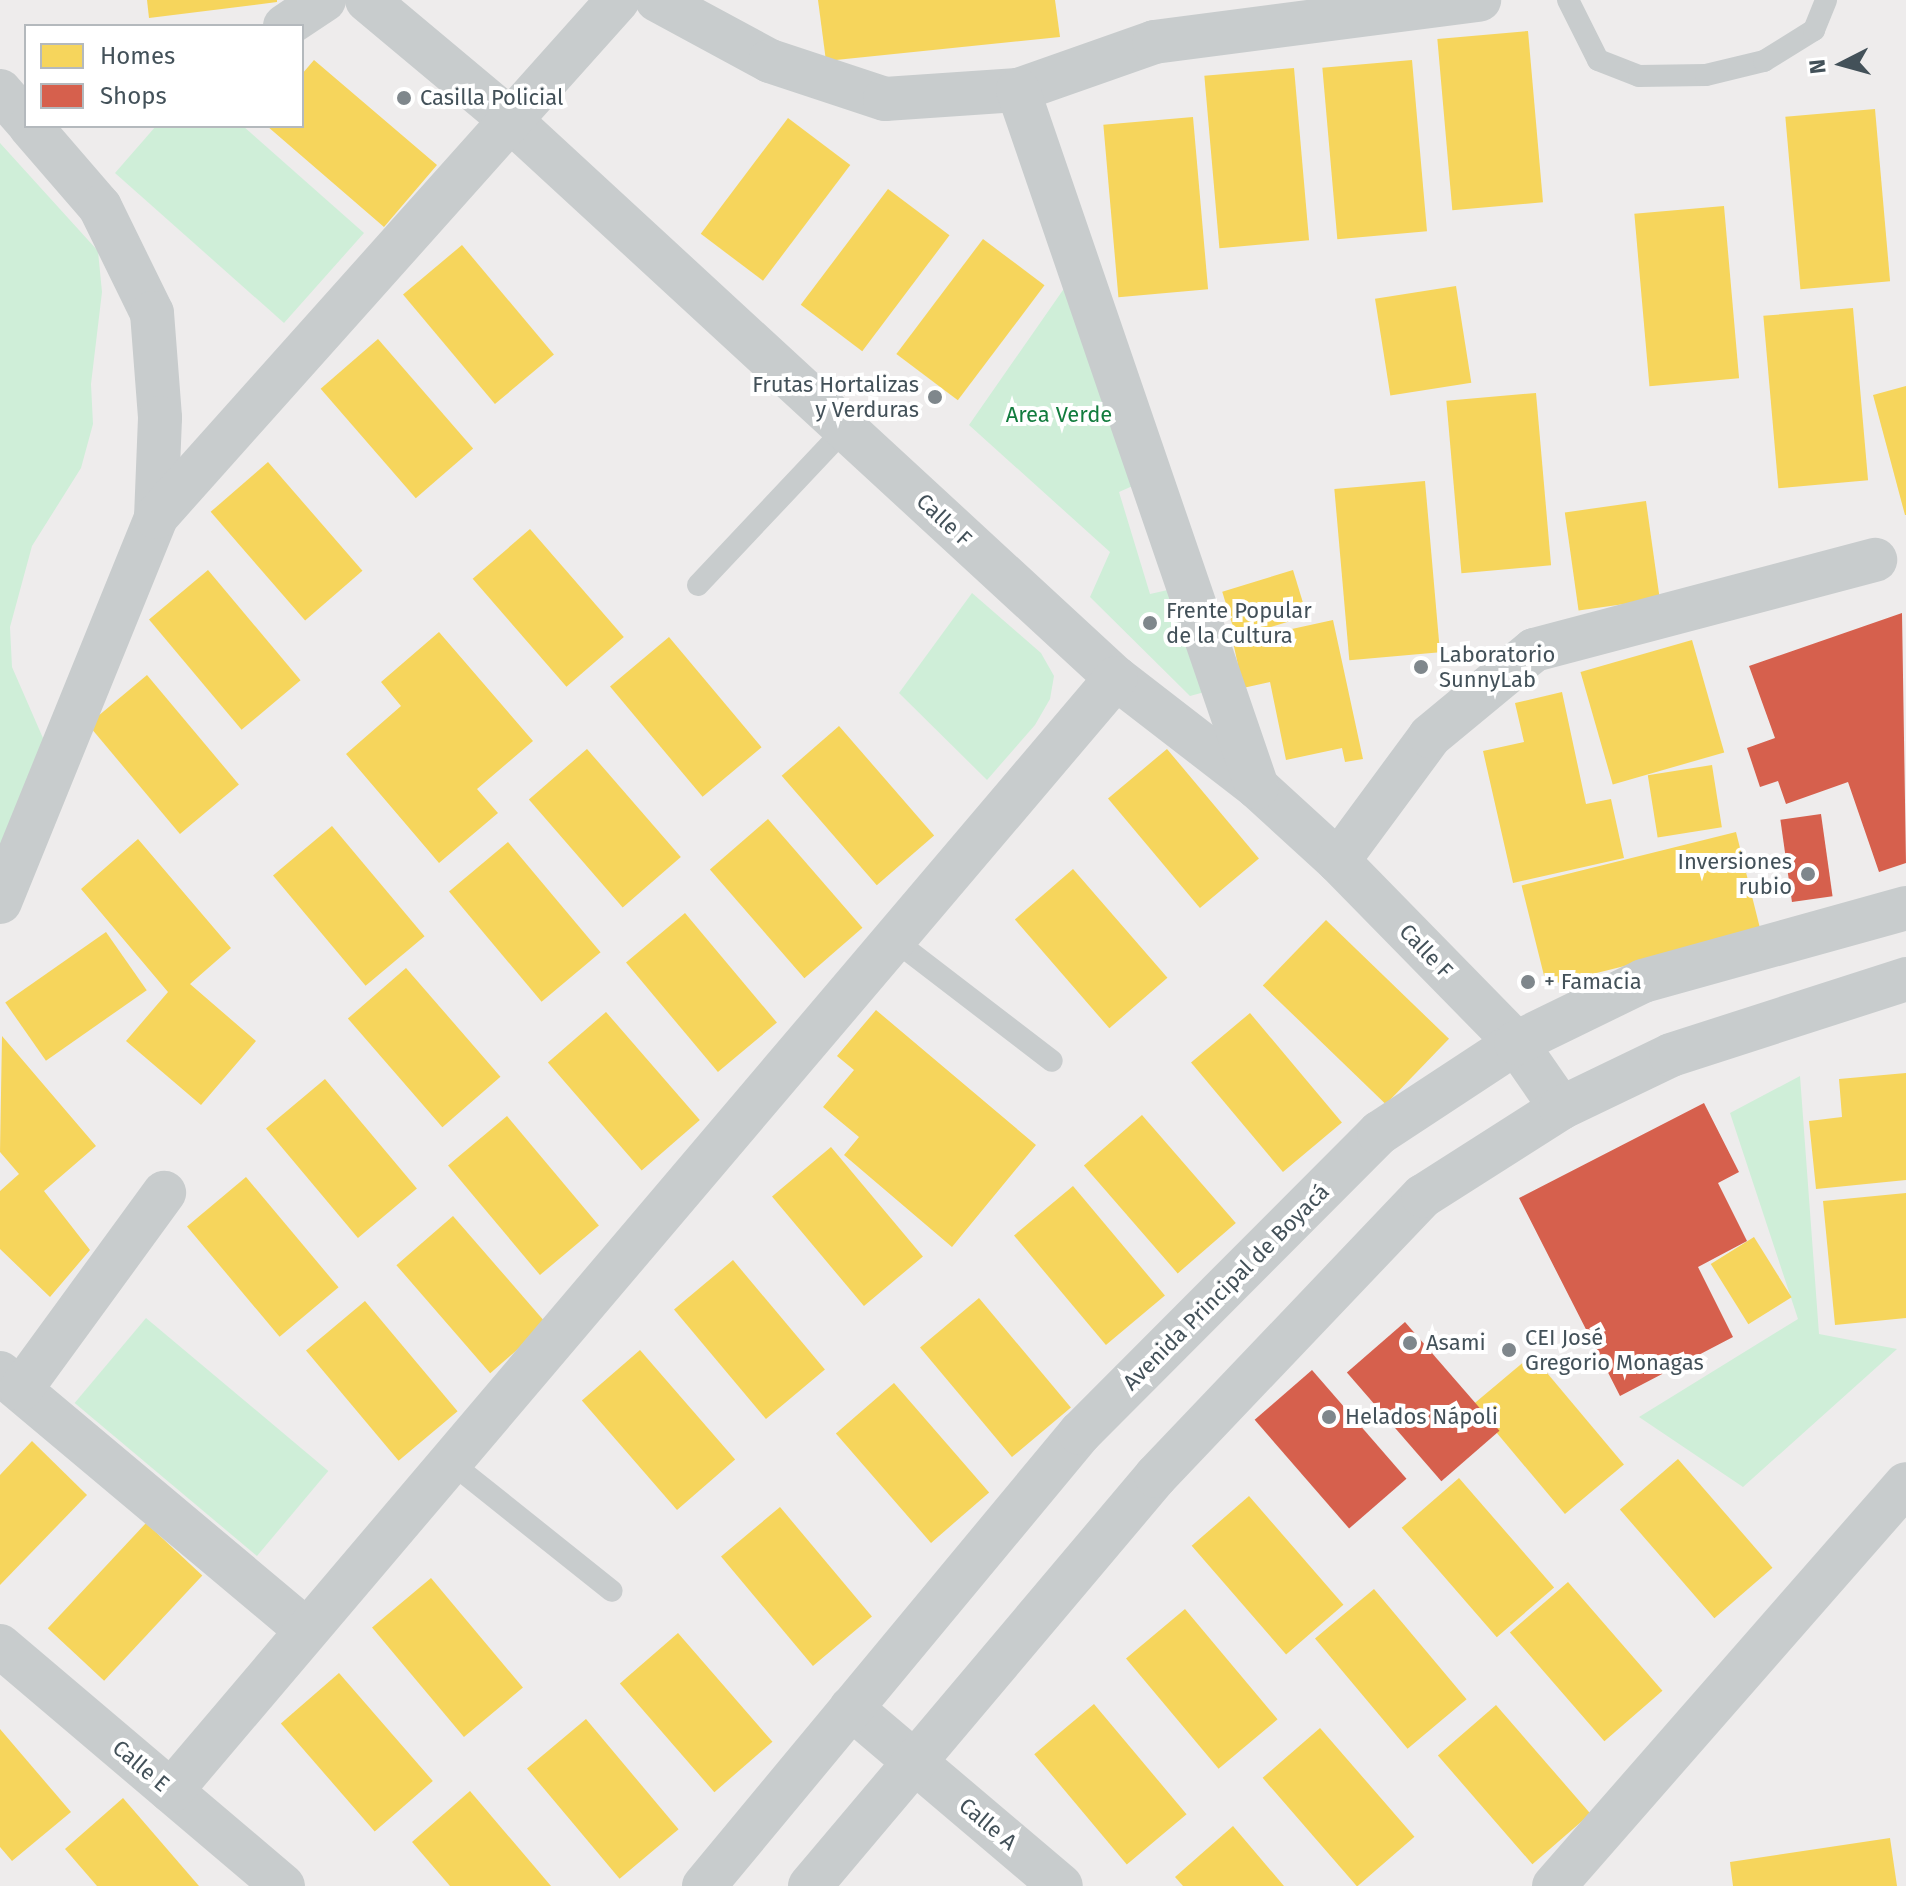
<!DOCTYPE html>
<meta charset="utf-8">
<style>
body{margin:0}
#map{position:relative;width:1906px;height:1886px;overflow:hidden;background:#eeecec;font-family:"Fira Sans",sans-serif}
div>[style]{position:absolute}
.green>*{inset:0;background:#cfeed8;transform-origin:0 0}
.homes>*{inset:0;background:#f6d55c;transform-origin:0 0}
.shops>*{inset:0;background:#d6604d;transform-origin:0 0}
.lane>*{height:22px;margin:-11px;padding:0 11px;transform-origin:11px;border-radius:11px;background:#c8cccd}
.street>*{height:44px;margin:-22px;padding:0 22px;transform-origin:22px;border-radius:22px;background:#c8cccd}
.dots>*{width:22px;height:22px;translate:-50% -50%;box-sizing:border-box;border:4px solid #fff;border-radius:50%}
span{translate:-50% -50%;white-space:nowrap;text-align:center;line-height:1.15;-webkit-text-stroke:8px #fff;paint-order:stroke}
.poi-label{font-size:22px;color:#435159}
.left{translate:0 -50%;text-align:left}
.right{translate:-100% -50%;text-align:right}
.park-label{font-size:22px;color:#127c3e}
.street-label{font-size:22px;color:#435159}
.legend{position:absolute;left:24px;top:24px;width:280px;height:104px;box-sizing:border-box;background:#fff;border:2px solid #b4b9bd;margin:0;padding:10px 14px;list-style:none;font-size:24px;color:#435159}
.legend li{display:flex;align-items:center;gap:16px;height:40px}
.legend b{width:40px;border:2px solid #b4b9bd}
.north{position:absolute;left:1802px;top:24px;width:80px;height:80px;-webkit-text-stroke:6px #fff;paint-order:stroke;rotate:264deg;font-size:22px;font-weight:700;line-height:32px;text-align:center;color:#435159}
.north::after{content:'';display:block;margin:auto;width:28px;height:36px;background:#435159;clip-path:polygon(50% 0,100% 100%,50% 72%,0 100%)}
</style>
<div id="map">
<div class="green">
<div style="clip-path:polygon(156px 126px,243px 126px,364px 233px,284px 323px,115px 173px)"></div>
<div style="clip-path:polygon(0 143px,98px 251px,102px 292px,91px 384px,93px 424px,81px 468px,32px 546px,10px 627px,12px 667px,46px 745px,0 869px)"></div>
<div style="clip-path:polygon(1079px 267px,1153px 477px,1119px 492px,1150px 594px,1190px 585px,1212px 690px,1190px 696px,1090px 597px,1110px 552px,969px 425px)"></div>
<div style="clip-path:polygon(972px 593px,1041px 653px,1054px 676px,1050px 699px,1035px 725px,987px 780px,899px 693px)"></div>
<div style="clip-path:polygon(1800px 1076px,1819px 1334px,1897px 1349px,1743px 1487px,1639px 1417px,1798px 1319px,1730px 1113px)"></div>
<div style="left:146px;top:1318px;width:238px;height:111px;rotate:40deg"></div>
</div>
<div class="homes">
<div style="clip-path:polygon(147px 0,277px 0,277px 2px,149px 18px)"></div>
<div style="clip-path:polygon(818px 0,1055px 0,1060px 37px,826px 61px)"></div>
<div style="left:1528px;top:31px;width:172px;height:91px;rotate:85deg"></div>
<div style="clip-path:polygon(314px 60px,437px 165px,384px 227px,267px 126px,302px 126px,302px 74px)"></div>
<div style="left:1412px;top:60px;width:172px;height:90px;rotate:85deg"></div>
<div style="left:1294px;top:68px;width:173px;height:90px;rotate:85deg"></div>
<div style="left:1875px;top:109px;width:173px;height:90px;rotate:85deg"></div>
<div style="left:1193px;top:117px;width:173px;height:90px;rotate:85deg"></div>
<div style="left:788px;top:118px;width:78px;height:145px;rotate:37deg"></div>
<div style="left:888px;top:189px;width:77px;height:145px;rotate:37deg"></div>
<div style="left:1724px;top:206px;width:173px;height:90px;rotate:85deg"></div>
<div style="left:983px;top:239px;width:77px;height:144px;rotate:37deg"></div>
<div style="left:462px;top:245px;width:143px;height:77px;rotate:50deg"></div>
<div style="left:1456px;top:286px;width:98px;height:82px;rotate:81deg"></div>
<div style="left:1853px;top:308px;width:173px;height:90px;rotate:85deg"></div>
<div style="left:378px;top:339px;width:145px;height:76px;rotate:49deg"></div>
<div style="clip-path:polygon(1906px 386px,1906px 515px,1905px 515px,1873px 395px)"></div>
<div style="left:1536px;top:393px;width:173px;height:90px;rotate:85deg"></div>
<div style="left:268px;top:462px;width:144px;height:76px;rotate:49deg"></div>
<div style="left:1425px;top:481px;width:172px;height:91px;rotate:85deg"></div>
<div style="left:1646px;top:501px;width:99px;height:82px;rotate:82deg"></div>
<div style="left:530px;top:529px;width:143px;height:76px;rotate:49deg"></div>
<div style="left:208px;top:570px;width:144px;height:77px;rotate:50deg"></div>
<div style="left:1293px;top:570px;width:48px;height:74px;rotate:73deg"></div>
<div style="clip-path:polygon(1333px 620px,1363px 759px,1345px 762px,1342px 748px,1286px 760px,1270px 682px,1243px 688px,1233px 642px)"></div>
<div style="clip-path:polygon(439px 632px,533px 741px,477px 789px,498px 813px,439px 863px,346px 754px,401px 706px,381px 682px)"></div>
<div style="left:669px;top:637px;width:144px;height:77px;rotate:50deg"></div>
<div style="left:1692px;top:640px;width:117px;height:116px;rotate:74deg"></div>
<div style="left:147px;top:675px;width:143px;height:77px;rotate:50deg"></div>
<div style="clip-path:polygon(1562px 692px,1586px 804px,1611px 799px,1624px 858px,1513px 883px,1483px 751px,1524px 742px,1515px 703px)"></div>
<div style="left:839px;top:726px;width:145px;height:76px;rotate:49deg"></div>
<div style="left:587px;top:749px;width:143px;height:77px;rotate:49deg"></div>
<div style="left:1167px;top:749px;width:143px;height:77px;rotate:50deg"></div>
<div style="left:1712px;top:765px;width:63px;height:65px;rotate:81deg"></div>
<div style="left:768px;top:819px;width:144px;height:77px;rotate:49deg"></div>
<div style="left:332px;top:826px;width:144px;height:77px;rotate:50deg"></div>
<div style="left:1736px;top:832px;width:103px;height:221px;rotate:76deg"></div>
<div style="clip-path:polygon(138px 839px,231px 948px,190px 984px,256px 1041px,201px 1105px,126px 1041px,168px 992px,81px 889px)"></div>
<div style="left:508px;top:842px;width:144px;height:77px;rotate:50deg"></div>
<div style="left:1073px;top:869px;width:144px;height:77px;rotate:49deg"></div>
<div style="left:685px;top:913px;width:143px;height:77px;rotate:50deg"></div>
<div style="left:1326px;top:920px;width:171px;height:91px;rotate:44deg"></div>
<div style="left:106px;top:932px;width:71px;height:123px;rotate:55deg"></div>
<div style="left:406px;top:968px;width:144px;height:77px;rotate:49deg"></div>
<div style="clip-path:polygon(876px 1010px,1036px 1145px,952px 1247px,844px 1155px,859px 1137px,823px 1107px,854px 1070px,837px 1056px)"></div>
<div style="left:606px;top:1012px;width:143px;height:77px;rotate:49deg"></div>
<div style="left:1250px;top:1013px;width:143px;height:77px;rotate:50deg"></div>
<div style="clip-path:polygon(2px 1036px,96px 1146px,44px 1191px,90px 1250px,50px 1297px,0 1249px,0 1191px,19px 1174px,0 1152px)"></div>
<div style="clip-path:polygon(1906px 1073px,1906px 1180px,1816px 1189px,1809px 1121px,1842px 1117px,1839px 1079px)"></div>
<div style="left:325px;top:1079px;width:143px;height:77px;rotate:50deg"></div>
<div style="left:1142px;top:1115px;width:143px;height:77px;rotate:49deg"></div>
<div style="left:507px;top:1116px;width:143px;height:77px;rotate:50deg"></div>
<div style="left:831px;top:1147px;width:143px;height:77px;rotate:50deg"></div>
<div style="left:246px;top:1177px;width:144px;height:77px;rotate:50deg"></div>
<div style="left:1073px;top:1186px;width:143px;height:77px;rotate:50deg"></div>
<div style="clip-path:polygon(1906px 1193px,1906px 1318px,1835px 1325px,1823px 1201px)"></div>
<div style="left:453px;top:1216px;width:143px;height:75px;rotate:49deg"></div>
<div style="left:1754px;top:1237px;width:71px;height:51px;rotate:58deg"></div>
<div style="left:733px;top:1260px;width:143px;height:77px;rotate:50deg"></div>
<div style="left:979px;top:1298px;width:143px;height:77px;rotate:50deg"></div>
<div style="left:365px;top:1301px;width:144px;height:77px;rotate:50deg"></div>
<div style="left:640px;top:1350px;width:145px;height:77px;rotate:49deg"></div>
<div style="left:1532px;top:1355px;width:143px;height:77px;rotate:50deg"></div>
<div style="left:894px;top:1383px;width:145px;height:77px;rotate:49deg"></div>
<div style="clip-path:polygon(32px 1441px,87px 1495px,0 1585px,0 1475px)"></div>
<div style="left:1678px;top:1459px;width:144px;height:77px;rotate:49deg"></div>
<div style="left:1459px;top:1478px;width:145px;height:76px;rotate:49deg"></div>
<div style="left:1249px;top:1496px;width:144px;height:76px;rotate:49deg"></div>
<div style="left:780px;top:1507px;width:143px;height:77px;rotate:50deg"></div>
<div style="left:146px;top:1523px;width:77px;height:144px;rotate:43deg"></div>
<div style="left:431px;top:1578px;width:143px;height:77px;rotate:50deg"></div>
<div style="left:1568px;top:1582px;width:144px;height:77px;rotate:49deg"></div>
<div style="left:1374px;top:1589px;width:144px;height:77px;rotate:50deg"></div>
<div style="left:1185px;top:1609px;width:144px;height:77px;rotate:50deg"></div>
<div style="left:678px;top:1633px;width:144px;height:77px;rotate:49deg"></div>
<div style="left:339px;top:1673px;width:143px;height:77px;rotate:49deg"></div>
<div style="left:1094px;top:1704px;width:144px;height:78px;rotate:50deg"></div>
<div style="left:1496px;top:1705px;width:144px;height:77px;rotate:49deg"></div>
<div style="left:586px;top:1719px;width:144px;height:77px;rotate:50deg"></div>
<div style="left:1320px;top:1728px;width:144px;height:76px;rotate:49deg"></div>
<div style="clip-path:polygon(0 1729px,71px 1812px,12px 1861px,0 1847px)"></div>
<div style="clip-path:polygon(470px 1791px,551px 1886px,450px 1886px,412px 1842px)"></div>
<div style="clip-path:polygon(123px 1798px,199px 1886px,97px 1886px,65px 1849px)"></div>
<div style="clip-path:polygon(1233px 1826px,1284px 1886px,1183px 1886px,1175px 1877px)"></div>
<div style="clip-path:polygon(1890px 1838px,1897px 1886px,1733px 1886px,1730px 1862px)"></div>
</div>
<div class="shops">
<div style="clip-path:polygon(1902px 613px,1906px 863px,1879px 872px,1848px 782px,1786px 804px,1778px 781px,1760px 787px,1747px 748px,1775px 738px,1749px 666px)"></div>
<div style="left:1821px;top:814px;width:83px;height:41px;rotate:82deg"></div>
<div style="clip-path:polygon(1704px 1103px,1739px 1172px,1718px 1183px,1747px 1241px,1698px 1267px,1733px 1337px,1620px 1396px,1519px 1198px)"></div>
<div style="left:1405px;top:1322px;width:144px;height:77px;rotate:49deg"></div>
<div style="left:1312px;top:1370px;width:144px;height:76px;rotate:49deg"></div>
</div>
<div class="lane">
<div style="left:1568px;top:0;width:67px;rotate:63.4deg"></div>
<div style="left:1598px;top:60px;width:44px;rotate:21.3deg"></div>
<div style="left:1639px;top:76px;width:67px;rotate:-0.9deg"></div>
<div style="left:1706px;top:75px;width:60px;rotate:-13.6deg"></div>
<div style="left:1764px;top:61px;width:59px;rotate:-31.8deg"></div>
<div style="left:1814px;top:30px;width:32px;rotate:-68deg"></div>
<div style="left:698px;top:585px;width:214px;rotate:-46.7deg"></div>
<div style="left:893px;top:939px;width:200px;rotate:37.5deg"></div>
<div style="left:449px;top:1461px;width:208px;rotate:38.6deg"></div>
</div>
<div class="street">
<div style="left:367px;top:0;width:184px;rotate:39.9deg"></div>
<div style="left:508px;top:118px;width:827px;rotate:42.65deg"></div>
<div style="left:1116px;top:678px;width:178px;rotate:37.7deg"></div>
<div style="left:1257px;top:787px;width:110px;rotate:42.4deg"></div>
<div style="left:1338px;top:861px;width:255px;rotate:45.6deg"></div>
<div style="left:1516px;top:1043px;width:79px;rotate:55.3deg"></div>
<div style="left:657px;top:0;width:128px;rotate:28.4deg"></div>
<div style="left:770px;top:61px;width:121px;rotate:18.3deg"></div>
<div style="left:885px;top:99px;width:133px;rotate:-3.9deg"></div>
<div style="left:1018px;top:90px;width:144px;rotate:-19.4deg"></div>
<div style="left:1154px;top:42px;width:328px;rotate:-7.4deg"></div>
<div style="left:285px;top:26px;width:47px;rotate:-33.7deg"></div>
<div style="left:1018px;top:90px;width:737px;rotate:71.07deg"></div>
<div style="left:0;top:91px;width:40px;rotate:49deg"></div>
<div style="left:30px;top:126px;width:107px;rotate:49.2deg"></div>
<div style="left:100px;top:207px;width:118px;rotate:63.9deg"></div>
<div style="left:152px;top:313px;width:105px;rotate:85.6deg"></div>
<div style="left:160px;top:418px;width:99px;rotate:92.3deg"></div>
<div style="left:1338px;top:861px;width:155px;rotate:-53.6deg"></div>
<div style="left:1430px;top:736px;width:135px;rotate:-39.6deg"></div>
<div style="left:1534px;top:650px;width:353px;rotate:-14.8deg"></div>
<div style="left:0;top:902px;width:415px;rotate:-67.9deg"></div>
<div style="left:156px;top:517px;width:693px;rotate:-48.22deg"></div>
<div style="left:0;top:1373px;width:400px;rotate:40deg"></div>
<div style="left:21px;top:1389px;width:243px;rotate:-53.9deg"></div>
<div style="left:0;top:1646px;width:371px;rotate:40.3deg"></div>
<div style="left:851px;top:1708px;width:275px;rotate:40.3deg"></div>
<div style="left:171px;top:1791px;width:1460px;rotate:-49.67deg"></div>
<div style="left:704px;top:1886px;width:589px;rotate:-50.31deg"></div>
<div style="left:1080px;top:1433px;width:424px;rotate:-45.1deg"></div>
<div style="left:1379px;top:1133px;width:164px;rotate:-33.3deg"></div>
<div style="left:1516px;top:1043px;width:141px;rotate:-26deg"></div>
<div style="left:1643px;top:981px;width:273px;rotate:-15.5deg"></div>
<div style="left:810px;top:1886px;width:536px;rotate:-49.84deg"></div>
<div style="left:1156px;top:1476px;width:387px;rotate:-46.4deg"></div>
<div style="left:1423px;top:1196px;width:164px;rotate:-32.5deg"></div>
<div style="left:1561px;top:1108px;width:122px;rotate:-25.7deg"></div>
<div style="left:1671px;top:1055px;width:247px;rotate:-17.9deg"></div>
<div style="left:1554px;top:1886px;width:534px;rotate:-48.79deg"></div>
</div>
<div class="dots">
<div style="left:404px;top:98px;background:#7f878c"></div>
<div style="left:935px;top:397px;background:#7f878c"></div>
<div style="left:1150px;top:623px;background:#7f878c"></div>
<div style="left:1421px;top:667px;background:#7f878c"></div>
<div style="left:1808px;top:874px;background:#7f878c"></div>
<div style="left:1528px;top:982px;background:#7f878c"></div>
<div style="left:1410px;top:1343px;background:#7f878c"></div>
<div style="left:1509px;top:1350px;background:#7f878c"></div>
<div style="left:1329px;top:1417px;background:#7f878c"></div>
</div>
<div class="poi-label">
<span class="left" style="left:420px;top:98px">Casilla Policial</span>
<span class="right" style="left:919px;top:397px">Frutas Hortalizas<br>y Verduras</span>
<span class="left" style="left:1166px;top:623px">Frente Popular<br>de la Cultura</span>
<span class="left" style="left:1439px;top:667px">Laboratorio<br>SunnyLab</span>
<span class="right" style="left:1792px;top:874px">Inversiones<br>rubio</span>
<span class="left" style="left:1544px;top:982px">+ Famacia</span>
<span class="left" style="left:1525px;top:1350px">CEI José<br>Gregorio Monagas</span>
<span class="left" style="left:1426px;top:1343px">Asami</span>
<span class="left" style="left:1345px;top:1417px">Helados Nápoli</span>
</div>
<div class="park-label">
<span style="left:1059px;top:415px">Area Verde</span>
</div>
<div class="street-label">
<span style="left:944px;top:520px;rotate:43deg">Calle F</span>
<span style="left:1426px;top:951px;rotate:46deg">Calle F</span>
<span style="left:1226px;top:1287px;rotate:-45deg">Avenida Principal de Boyacá</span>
<span style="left:141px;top:1766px;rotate:40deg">Calle E</span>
<span style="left:988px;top:1824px;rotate:40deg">Calle A</span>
</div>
<ul class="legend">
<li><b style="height:22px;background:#f6d55c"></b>Homes</li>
<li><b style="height:22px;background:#d6604d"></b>Shops</li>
</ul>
<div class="north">N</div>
</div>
